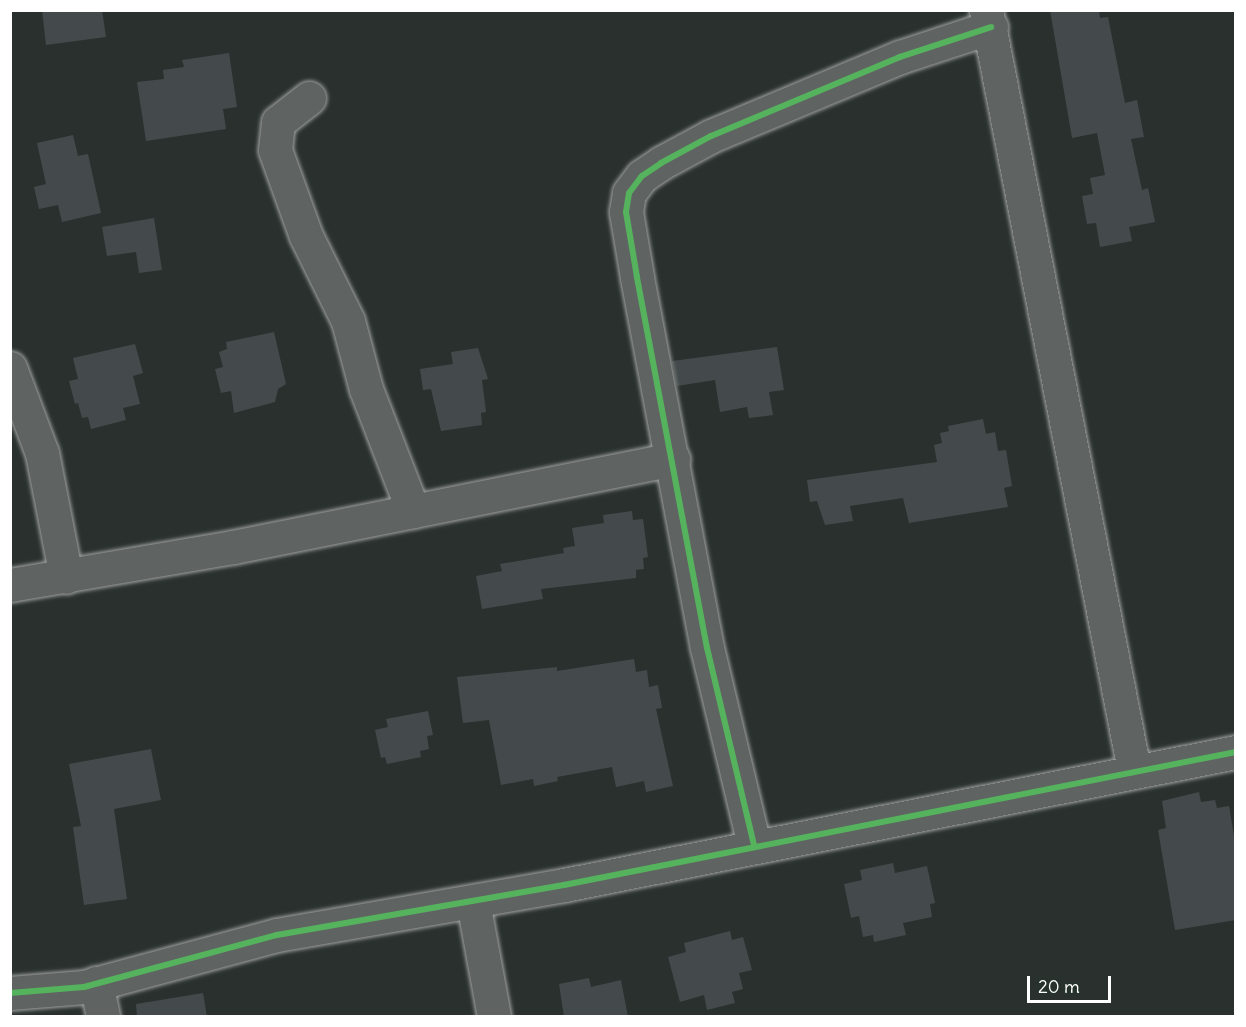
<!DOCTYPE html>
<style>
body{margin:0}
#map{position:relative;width:1246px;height:1027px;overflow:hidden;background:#29302d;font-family:Delius,sans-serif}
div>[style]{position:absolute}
.building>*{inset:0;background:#444a4b}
.roads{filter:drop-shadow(0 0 2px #9fa2a0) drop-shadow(0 0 2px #9fa2a0)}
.minor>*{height:33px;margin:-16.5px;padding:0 16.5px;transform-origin:16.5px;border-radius:16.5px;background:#5f6362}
.cycleway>*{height:6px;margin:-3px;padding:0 3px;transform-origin:3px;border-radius:3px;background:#56b35d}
span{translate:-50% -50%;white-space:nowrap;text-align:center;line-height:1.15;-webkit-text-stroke:6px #26332d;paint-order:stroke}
.frame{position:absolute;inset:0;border:12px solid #fff;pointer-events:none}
.scale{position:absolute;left:1027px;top:976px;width:84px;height:27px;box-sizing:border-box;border:3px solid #fff;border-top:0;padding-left:8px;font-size:18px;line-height:21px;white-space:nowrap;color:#fff;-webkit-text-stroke:4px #26332d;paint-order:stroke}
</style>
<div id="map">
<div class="building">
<div style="clip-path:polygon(42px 10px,102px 10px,106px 37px,46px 45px)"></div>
<div style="clip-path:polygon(1050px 10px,1099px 10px,1100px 18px,1108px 17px,1125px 103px,1137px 100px,1144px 137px,1131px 139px,1142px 190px,1148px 188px,1155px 222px,1129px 227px,1132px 241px,1100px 247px,1096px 223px,1087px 224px,1082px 196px,1093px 194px,1090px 178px,1105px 175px,1097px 133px,1072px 138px)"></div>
<div style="clip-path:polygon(229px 53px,237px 107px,223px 109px,226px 129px,146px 141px,137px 82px,164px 79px,163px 70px,184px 67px,182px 60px)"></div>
<div style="clip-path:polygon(73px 135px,78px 156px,88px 154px,101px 213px,62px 222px,58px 205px,39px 209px,34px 187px,46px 184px,37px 143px)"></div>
<div style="clip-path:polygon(154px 218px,162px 270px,139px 273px,136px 252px,107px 256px,102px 227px)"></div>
<div style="clip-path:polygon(274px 332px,286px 384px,278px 389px,275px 402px,234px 413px,231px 391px,221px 393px,215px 369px,223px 367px,219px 352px,227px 349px,226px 342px)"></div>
<div style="clip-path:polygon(135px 344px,143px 373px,133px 376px,140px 404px,123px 408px,126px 420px,91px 429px,88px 417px,82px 418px,78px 403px,75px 404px,69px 381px,78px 379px,73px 358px)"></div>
<div style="clip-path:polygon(777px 347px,784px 390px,769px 392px,773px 415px,749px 418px,747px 407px,720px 412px,715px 380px,677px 386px,672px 361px)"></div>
<div style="clip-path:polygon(478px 348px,488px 379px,482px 380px,486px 412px,481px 413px,482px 425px,441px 431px,431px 389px,423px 390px,420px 369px,453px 364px,451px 352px)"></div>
<div style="clip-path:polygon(983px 419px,986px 434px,995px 432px,998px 451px,1006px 450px,1012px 486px,1004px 488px,1008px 507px,909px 523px,903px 498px,850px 506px,853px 521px,825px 525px,817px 501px,810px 502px,807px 480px,937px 462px,934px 445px,942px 443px,940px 433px,949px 431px,948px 426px)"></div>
<div style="clip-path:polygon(632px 511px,633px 520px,643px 519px,648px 557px,643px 558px,644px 569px,636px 570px,636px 578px,541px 589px,543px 599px,482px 609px,476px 576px,502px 571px,500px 564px,564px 553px,563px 548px,575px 546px,572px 528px,604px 523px,603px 515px)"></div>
<div style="clip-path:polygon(634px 659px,636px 672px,647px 670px,649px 687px,658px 685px,662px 708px,656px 709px,673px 786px,646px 792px,644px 781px,616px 787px,612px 767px,557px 777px,558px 781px,534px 786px,533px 779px,501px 785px,489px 720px,463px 723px,457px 677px,557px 667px,557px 671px)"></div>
<div style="clip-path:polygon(428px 711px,433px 735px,427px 736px,429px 749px,420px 751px,421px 757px,387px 764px,385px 757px,381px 758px,375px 730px,388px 727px,386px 719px)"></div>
<div style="clip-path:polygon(151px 749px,161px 800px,114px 809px,127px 899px,84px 905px,73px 827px,81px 826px,69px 764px)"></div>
<div style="clip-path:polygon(1199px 792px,1201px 802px,1215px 800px,1217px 808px,1229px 806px,1236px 848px,1236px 920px,1175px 930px,1158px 830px,1166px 828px,1162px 801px)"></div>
<div style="clip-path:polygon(893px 863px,895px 873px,927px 866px,935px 903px,930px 904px,932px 917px,903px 923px,906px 935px,874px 942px,873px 935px,863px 937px,859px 916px,851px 918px,844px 884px,862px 880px,860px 870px)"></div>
<div style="clip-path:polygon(730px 931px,732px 940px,743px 937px,752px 970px,739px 973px,743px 989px,732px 992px,735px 1003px,707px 1010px,704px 995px,680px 1002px,668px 957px,686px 952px,684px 943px)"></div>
<div style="clip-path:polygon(589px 978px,591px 987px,621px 980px,628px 1017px,564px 1017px,559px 984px)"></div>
<div style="clip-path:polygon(203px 993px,207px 1017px,137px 1017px,136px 1004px)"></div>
</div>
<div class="roads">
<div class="minor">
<div style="left:986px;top:10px;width:774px;rotate:78.98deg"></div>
<div style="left:309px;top:98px;width:39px;rotate:142deg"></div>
<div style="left:278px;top:122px;width:28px;rotate:96deg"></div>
<div style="left:275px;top:150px;width:91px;rotate:70.2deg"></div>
<div style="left:306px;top:236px;width:95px;rotate:63.7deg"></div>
<div style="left:348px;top:321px;width:70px;rotate:75.2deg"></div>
<div style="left:366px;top:389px;width:131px;rotate:68.9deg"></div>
<div style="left:10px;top:368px;width:91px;rotate:69.4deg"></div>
<div style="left:42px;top:453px;width:126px;rotate:79deg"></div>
<div style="left:10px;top:585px;width:226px;rotate:-9.7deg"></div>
<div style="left:233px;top:547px;width:449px;rotate:-11.3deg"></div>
<div style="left:754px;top:845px;width:203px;rotate:-103.4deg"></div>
<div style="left:707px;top:648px;width:378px;rotate:-100.7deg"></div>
<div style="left:637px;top:277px;width:66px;rotate:-99.6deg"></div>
<div style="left:626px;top:212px;width:19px;rotate:-81deg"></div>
<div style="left:629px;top:193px;width:21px;rotate:-53deg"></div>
<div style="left:642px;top:176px;width:23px;rotate:-34deg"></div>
<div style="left:661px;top:163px;width:57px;rotate:-28.4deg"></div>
<div style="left:711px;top:136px;width:205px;rotate:-22.7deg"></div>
<div style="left:900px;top:57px;width:96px;rotate:-18.2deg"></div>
<div style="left:473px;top:902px;width:116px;rotate:79.6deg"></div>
<div style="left:96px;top:983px;width:34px;rotate:78deg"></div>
<div style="left:10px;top:993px;width:74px;rotate:-4.6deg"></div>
<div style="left:84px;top:987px;width:200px;rotate:-15.1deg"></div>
<div style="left:277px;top:935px;width:291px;rotate:-9.9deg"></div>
<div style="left:564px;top:885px;width:685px;rotate:-11.2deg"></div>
</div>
</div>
<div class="cycleway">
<div style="left:754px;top:845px;width:203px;rotate:-103.4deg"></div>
<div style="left:707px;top:648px;width:378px;rotate:-100.7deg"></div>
<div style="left:637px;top:277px;width:66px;rotate:-99.6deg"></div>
<div style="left:626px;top:212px;width:19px;rotate:-81deg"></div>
<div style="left:629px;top:193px;width:21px;rotate:-53deg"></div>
<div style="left:642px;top:176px;width:23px;rotate:-34deg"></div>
<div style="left:661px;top:163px;width:57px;rotate:-28.4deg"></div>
<div style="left:711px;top:136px;width:205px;rotate:-22.7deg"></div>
<div style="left:900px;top:57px;width:96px;rotate:-18.2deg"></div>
<div style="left:10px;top:993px;width:74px;rotate:-4.6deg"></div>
<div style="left:84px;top:987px;width:200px;rotate:-15.1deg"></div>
<div style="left:277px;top:935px;width:291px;rotate:-9.9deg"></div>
<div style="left:564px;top:885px;width:685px;rotate:-11.2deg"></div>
</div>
<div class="frame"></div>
<div class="scale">20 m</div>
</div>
